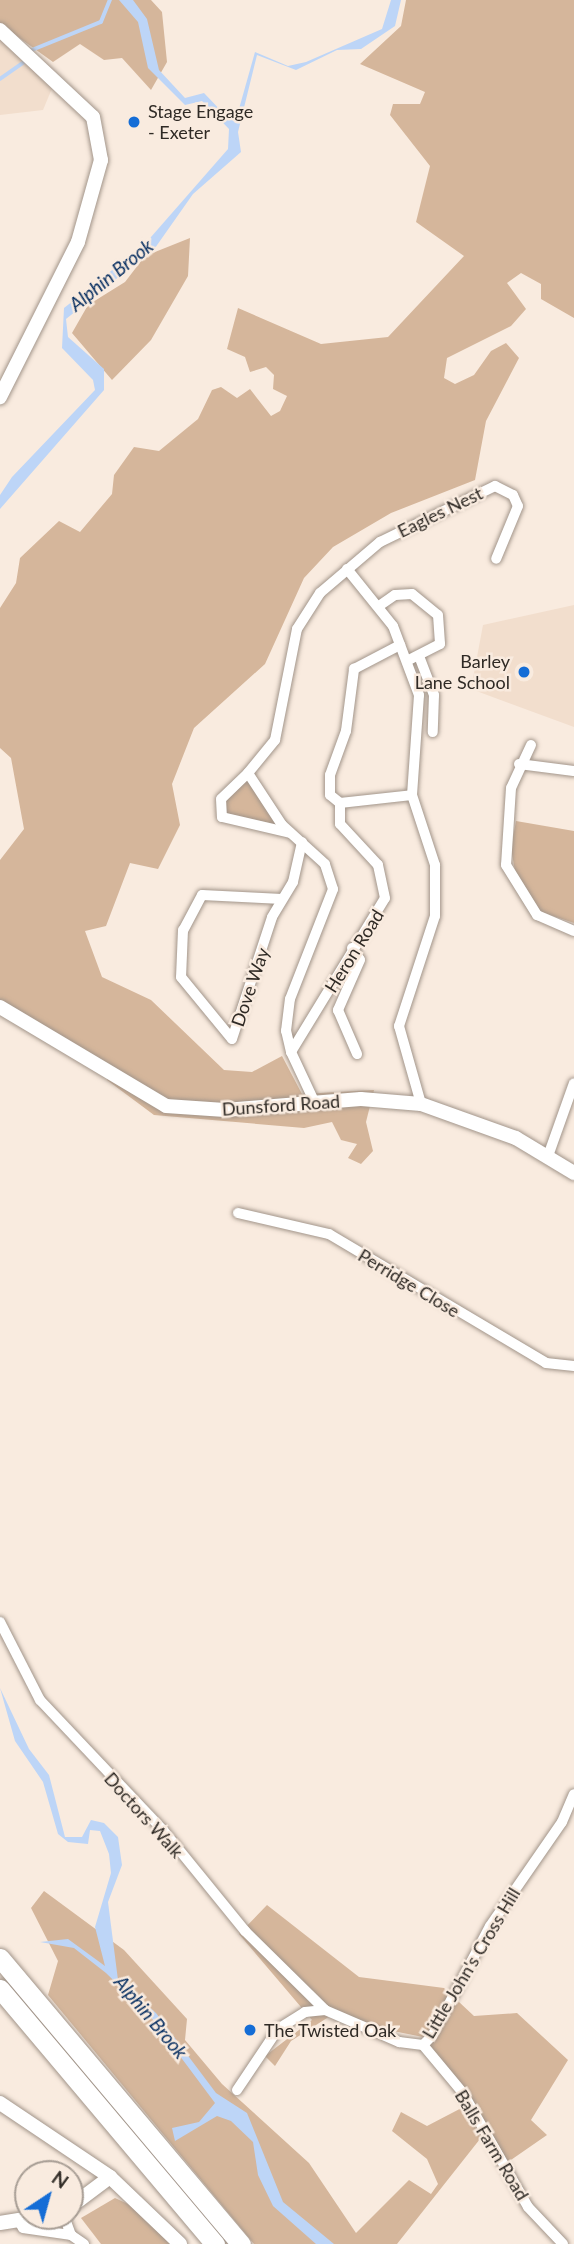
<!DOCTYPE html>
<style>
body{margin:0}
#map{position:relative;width:574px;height:2244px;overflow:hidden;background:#f9ebdf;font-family:Lato,sans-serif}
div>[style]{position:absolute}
.built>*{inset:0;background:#f2decd}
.green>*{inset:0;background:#d5b69b}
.water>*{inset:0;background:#bdd5f7}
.stream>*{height:3.5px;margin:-1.75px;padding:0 1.75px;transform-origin:1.75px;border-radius:1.75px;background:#bdd5f7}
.roads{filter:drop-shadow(0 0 2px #a2958a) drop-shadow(0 0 2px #a2958a)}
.street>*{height:10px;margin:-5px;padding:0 5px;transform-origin:5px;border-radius:5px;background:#fff}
.secondary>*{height:14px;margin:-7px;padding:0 7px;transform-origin:7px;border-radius:7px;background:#fff}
.highway>*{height:19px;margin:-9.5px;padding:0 9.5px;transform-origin:9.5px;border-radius:9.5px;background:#fff}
.dots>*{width:19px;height:19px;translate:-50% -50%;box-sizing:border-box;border:4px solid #f9ebdf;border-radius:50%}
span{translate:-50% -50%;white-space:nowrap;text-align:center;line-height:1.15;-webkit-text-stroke:5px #f9ebdf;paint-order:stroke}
.poi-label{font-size:18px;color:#2f2a25}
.left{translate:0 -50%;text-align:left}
.right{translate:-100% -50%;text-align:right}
.street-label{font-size:18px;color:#2f2a25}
.water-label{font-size:19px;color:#093062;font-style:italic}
.north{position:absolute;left:14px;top:2160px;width:70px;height:70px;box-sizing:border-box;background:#f9ebdf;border:2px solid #a89e95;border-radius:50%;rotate:36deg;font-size:19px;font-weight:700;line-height:28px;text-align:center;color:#2f2a25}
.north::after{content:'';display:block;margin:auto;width:24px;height:32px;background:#156dd6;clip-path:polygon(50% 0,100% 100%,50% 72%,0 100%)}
</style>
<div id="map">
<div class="built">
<div style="clip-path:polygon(0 38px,53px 86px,43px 110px,0 115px)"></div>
<div style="clip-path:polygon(574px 605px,574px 727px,471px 689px,483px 625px)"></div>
</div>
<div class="green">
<div style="clip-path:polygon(0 0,151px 0,162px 12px,167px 62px,151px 90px,122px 58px,104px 60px,80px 44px,53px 62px,0 24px)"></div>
<div style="clip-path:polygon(406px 0,574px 0,574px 318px,541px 299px,541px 284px,521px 273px,507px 283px,526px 309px,511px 326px,447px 358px,444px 378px,455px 384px,474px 375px,491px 351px,506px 343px,519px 358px,486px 421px,475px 480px,391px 513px,333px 547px,304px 578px,265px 664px,194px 728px,172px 784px,180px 825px,158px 869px,130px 863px,106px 926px,85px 931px,102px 977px,151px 1000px,224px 1070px,252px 1072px,282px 1056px,302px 1094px,374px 1090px,366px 1122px,373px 1151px,361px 1164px,348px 1158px,357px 1144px,341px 1140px,332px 1122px,304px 1128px,154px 1115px,107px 1080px,107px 1066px,0 1009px,0 860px,24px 829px,11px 758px,0 748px,0 608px,16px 583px,20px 558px,59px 521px,80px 532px,112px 494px,114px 475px,134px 447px,159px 451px,198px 419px,212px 390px,221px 387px,237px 398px,250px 389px,271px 416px,280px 411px,287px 396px,273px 389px,274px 375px,266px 367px,250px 372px,245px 357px,227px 349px,238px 308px,321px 344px,388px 337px,464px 256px,416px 222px,430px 166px,390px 115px,393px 104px,420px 104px,425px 92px,360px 64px,401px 26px)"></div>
<div style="clip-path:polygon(190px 238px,188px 276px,151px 340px,112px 380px,72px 333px,88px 305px,125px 282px,145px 256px)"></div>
<div style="clip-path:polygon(245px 780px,249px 781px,278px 825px,225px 813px,225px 801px)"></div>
<div style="clip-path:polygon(516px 821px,574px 831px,574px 923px,541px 912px,515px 871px,511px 848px)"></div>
<div style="clip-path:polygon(44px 1891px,124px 1950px,187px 2019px,185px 2040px,222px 2084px,309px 2163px,356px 2233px,409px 2180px,431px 2194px,438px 2184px,427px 2159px,392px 2131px,401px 2112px,427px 2126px,473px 2102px,423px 2037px,373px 2027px,338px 2011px,291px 2041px,275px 2066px,265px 2056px,312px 2020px,239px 1934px,267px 1905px,359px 1977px,444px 1988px,474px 2016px,517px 2013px,568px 2060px,531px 2120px,547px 2135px,508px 2162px,494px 2138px,480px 2139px,397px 2244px,254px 2244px,48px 1995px,58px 1961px,31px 1908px)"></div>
<div style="clip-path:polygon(115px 2198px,128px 2204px,173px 2244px,101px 2244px,81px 2218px)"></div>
</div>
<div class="water">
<div style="clip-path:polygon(119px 0,133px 0,147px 19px,159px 70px,185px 98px,204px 93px,227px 117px,237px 116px,255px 52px,288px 66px,306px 62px,382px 29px,391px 0,401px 0,395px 26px,361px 49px,337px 50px,296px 70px,257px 55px,238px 132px,241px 152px,193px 194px,155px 248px,66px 319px,68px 337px,104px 369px,104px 390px,0 509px,0 495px,12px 477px,95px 390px,93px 380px,62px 348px,64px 308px,144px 245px,228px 149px,229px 129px,202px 101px,185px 105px,148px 68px,138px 22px)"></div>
<div style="clip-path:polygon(0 1688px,29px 1749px,49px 1775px,65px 1837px,82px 1837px,91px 1820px,104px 1823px,118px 1837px,122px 1865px,108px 1902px,118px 1980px,156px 2013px,216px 2093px,247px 2113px,283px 2202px,334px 2244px,316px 2244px,273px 2206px,258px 2175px,253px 2142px,231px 2121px,217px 2116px,175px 2141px,172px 2128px,199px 2122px,215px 2103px,150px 2016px,106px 1973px,74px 1948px,40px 1942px,68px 1939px,105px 1966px,95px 1927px,111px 1873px,109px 1854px,100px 1831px,90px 1830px,88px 1844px,68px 1842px,58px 1834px,43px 1782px,15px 1741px)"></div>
</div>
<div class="stream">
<div style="left:32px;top:50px;width:74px;rotate:-22.1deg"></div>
<div style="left:101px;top:22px;width:24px;rotate:-68deg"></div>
<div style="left:0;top:79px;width:28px;rotate:-35deg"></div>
</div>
<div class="roads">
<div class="street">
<div style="left:347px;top:569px;width:73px;rotate:51.1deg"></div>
<div style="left:393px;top:626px;width:74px;rotate:69.4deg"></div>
<div style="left:419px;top:695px;width:100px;rotate:94deg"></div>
<div style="left:412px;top:795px;width:74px;rotate:71.8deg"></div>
<div style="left:435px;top:865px;width:51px;rotate:90deg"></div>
<div style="left:435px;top:916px;width:116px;rotate:108.1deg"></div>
<div style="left:399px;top:1026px;width:81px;rotate:74.2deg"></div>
<div style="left:379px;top:606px;width:19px;rotate:-35deg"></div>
<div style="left:395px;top:595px;width:17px;rotate:-3deg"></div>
<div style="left:412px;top:594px;width:33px;rotate:39deg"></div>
<div style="left:438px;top:615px;width:29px;rotate:86deg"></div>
<div style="left:440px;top:644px;width:36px;rotate:153deg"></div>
<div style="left:419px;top:656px;width:42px;rotate:69deg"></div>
<div style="left:434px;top:695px;width:37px;rotate:92deg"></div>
<div style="left:531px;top:745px;width:47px;rotate:114.9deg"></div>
<div style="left:511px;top:788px;width:77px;rotate:93.7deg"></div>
<div style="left:506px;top:865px;width:59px;rotate:58.2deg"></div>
<div style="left:537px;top:915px;width:40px;rotate:23.4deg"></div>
<div style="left:519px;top:764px;width:55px;rotate:7.3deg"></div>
<div style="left:248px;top:773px;width:37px;rotate:136deg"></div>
<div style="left:221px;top:799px;width:18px;rotate:87deg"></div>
<div style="left:222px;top:817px;width:70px;rotate:13.2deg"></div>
<div style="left:340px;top:803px;width:13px;rotate:-141deg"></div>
<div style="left:330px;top:795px;width:20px;rotate:-90deg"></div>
<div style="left:330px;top:775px;width:47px;rotate:-70deg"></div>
<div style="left:346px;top:731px;width:63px;rotate:-82.6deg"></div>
<div style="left:354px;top:669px;width:52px;rotate:-27.6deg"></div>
<div style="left:340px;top:803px;width:72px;rotate:-6.3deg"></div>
<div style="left:282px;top:899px;width:80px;rotate:-177.1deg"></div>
<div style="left:202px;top:895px;width:40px;rotate:118deg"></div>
<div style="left:183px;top:930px;width:47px;rotate:92.4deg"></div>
<div style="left:181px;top:977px;width:80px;rotate:50.6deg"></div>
<div style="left:232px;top:1039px;width:128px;rotate:-71.8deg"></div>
<div style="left:272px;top:917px;width:41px;rotate:-59deg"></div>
<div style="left:293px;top:882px;width:41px;rotate:-77.3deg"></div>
<div style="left:352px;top:948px;width:14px;rotate:56deg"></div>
<div style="left:360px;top:960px;width:55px;rotate:113.7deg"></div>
<div style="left:338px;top:1010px;width:48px;rotate:66.6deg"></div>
<div style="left:291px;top:1052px;width:22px;rotate:-103deg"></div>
<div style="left:286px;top:1031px;width:32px;rotate:-83deg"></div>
<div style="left:290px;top:999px;width:118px;rotate:-68.6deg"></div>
<div style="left:333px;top:889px;width:26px;rotate:-108deg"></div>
<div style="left:325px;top:864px;width:58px;rotate:-137.8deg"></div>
<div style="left:282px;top:825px;width:62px;rotate:-123.2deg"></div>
<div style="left:248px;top:773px;width:43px;rotate:-50.7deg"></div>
<div style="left:275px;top:740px;width:113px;rotate:-78.8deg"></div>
<div style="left:297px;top:629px;width:43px;rotate:-57.4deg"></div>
<div style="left:320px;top:593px;width:79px;rotate:-40.4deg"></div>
<div style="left:380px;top:542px;width:128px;rotate:-26deg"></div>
<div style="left:495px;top:486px;width:20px;rotate:27deg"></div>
<div style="left:513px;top:495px;width:12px;rotate:66deg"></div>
<div style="left:518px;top:506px;width:57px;rotate:112.5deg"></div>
<div style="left:314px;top:1101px;width:54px;rotate:-115.1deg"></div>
<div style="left:291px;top:1052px;width:180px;rotate:-58.6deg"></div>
<div style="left:385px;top:898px;width:34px;rotate:-102deg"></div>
<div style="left:378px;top:865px;width:56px;rotate:-132.8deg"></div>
<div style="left:340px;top:824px;width:21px;rotate:-90deg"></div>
<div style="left:548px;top:1156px;width:77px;rotate:-70.4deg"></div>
<div style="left:238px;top:1213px;width:93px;rotate:13deg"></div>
<div style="left:329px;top:1234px;width:252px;rotate:30.7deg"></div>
<div style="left:546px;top:1363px;width:28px;rotate:6deg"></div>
<div style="left:0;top:1622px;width:88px;rotate:62.9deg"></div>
<div style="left:40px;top:1700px;width:179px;rotate:46.6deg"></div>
<div style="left:163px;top:1830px;width:130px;rotate:50.9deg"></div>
<div style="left:245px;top:1931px;width:112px;rotate:44.6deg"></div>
<div style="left:325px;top:2010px;width:81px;rotate:23.4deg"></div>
<div style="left:399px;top:2042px;width:24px;rotate:7deg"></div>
<div style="left:423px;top:2045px;width:13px;rotate:-45deg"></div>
<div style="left:432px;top:2036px;width:124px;rotate:-62.2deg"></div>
<div style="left:490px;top:1926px;width:126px;rotate:-55.3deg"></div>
<div style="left:562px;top:1822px;width:30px;rotate:-67deg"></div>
<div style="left:423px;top:2045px;width:62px;rotate:50.2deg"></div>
<div style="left:463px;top:2093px;width:131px;rotate:60.3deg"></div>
<div style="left:528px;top:2207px;width:51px;rotate:46.6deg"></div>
<div style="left:237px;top:2090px;width:73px;rotate:-56.1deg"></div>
<div style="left:278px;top:2029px;width:32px;rotate:-32deg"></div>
<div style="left:305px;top:2012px;width:20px;rotate:-6deg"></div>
<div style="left:64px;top:2216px;width:20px;rotate:70deg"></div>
<div style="left:71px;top:2235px;width:16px;rotate:35deg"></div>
<div style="left:18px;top:2220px;width:9px;rotate:58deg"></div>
<div style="left:23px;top:2228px;width:49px;rotate:8.3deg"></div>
</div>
<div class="secondary">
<div style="left:0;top:30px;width:127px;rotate:43.1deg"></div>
<div style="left:93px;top:117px;width:44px;rotate:79.5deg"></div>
<div style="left:101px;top:160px;width:85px;rotate:105.7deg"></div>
<div style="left:78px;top:242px;width:174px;rotate:116.7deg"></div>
<div style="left:0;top:1007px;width:193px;rotate:30.8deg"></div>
<div style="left:166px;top:1106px;width:59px;rotate:3.9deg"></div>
<div style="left:225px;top:1110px;width:136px;rotate:-4.6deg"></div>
<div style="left:361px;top:1099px;width:60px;rotate:4.8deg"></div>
<div style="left:421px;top:1104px;width:101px;rotate:19.7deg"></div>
<div style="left:516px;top:1138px;width:68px;rotate:31.1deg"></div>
<div style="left:0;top:2103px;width:133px;rotate:33.9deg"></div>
<div style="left:110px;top:2177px;width:97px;rotate:43.7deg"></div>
<div style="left:70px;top:2207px;width:50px;rotate:-36.9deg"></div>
<div style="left:0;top:2223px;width:44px;rotate:-9.2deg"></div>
</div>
<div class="highway">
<div style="left:0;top:1958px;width:374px;rotate:49.9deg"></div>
<div style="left:0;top:1989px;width:334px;rotate:49.9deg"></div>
</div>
</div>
<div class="dots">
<div style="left:134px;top:122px;background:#156dd6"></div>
<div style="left:524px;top:672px;background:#156dd6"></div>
<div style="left:250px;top:2030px;background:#156dd6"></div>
</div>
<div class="poi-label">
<span class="left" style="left:148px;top:122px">Stage Engage<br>- Exeter</span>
<span class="right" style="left:510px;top:672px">Barley<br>Lane School</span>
<span class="left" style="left:264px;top:2030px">The Twisted Oak</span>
</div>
<div class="street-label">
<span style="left:440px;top:512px;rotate:-26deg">Eagles Nest</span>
<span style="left:354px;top:951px;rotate:-58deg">Heron Road</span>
<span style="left:250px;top:987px;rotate:-71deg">Dove Way</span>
<span style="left:281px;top:1105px;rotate:-4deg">Dunsford Road</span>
<span style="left:409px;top:1283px;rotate:31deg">Perridge Close</span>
<span style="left:144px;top:1815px;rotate:48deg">Doctors Walk</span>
<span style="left:471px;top:1963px;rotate:-59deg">Little John's Cross Hill</span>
<span style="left:492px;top:2145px;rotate:59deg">Balls Farm Road</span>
</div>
<div class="water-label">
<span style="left:111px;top:275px;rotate:-39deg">Alphin Brook</span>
<span style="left:151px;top:2017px;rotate:50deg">Alphin Brook</span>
</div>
<div class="north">N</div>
</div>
